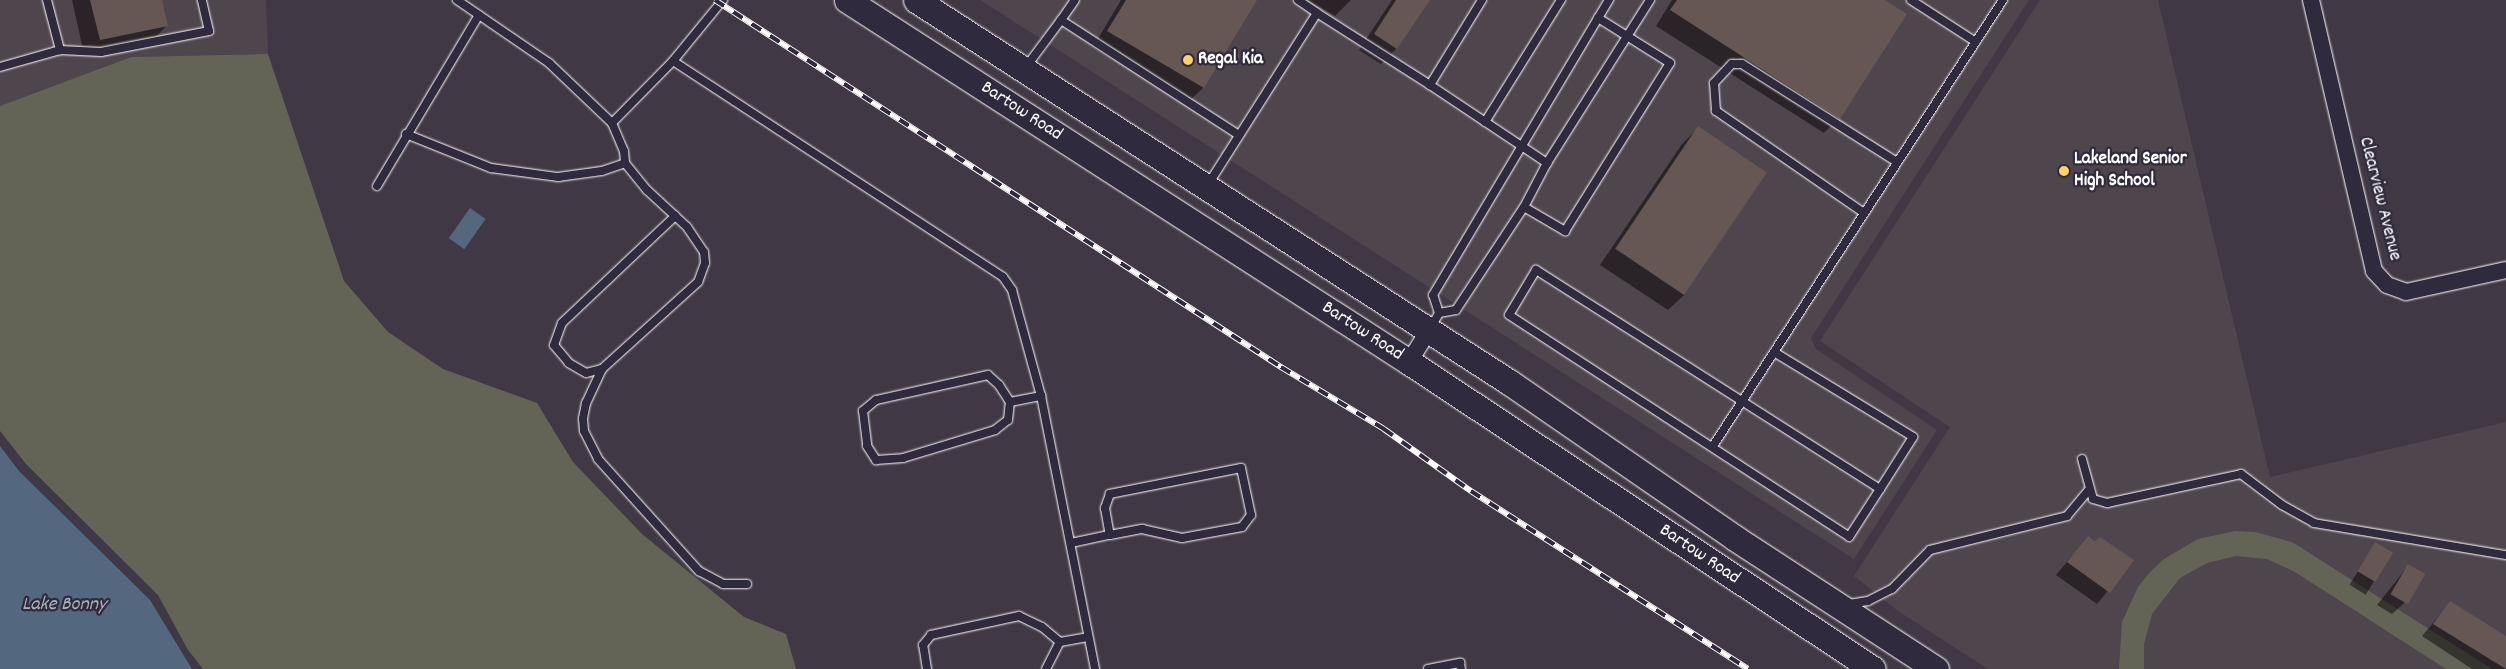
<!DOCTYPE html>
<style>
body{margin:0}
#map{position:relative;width:2506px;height:669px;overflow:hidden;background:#403844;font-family:Dekko,sans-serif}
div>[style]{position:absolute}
.built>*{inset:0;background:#4f454d}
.green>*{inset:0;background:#646456}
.water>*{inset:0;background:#53687e;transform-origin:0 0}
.shadow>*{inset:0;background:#0007;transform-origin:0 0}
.building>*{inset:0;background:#665754;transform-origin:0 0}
.roads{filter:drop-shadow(0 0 1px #fff) drop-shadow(0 0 1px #fff)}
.lane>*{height:8px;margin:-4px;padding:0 4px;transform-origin:4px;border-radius:4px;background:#2f2a3d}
.street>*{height:16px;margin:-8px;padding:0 8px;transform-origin:8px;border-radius:8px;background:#2f2a3d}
.primary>*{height:25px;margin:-12.5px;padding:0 12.5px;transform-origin:12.5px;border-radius:12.5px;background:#2f2a3d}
.rail>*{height:5.5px;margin-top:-2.75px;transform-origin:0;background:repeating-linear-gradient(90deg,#2f2a3d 0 11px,#fff 0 22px);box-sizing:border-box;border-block:1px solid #fff}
.dots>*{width:14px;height:14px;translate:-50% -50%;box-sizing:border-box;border:2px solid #2f2a3d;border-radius:50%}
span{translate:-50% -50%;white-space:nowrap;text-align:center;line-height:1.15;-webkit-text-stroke:4.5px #2f2a3d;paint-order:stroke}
.poi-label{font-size:19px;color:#fff;font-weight:700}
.left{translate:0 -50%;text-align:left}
.street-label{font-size:19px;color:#fff}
.water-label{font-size:20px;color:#a9b4be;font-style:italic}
</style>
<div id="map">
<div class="built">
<div style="clip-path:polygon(0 0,266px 0,268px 54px,131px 57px,0 106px)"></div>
<div style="clip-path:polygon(980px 0,2029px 0,1811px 338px,1816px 349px,1937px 430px,1854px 559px)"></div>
<div style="clip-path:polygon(2040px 0,2158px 0,2270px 477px,2506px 422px,2506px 669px,1988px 669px,1898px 611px,1854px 576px,1950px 427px,1820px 341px)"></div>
</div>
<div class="green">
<div style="clip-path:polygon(268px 54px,344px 281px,388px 332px,443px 369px,537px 403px,573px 462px,642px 534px,744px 617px,786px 634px,796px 669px,203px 669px,188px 650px,158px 595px,26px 464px,0 431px,0 106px,131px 57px)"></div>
<div style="clip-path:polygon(2235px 531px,2255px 532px,2292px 542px,2492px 669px,2446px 669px,2295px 572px,2267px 559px,2236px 556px,2207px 563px,2180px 578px,2152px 614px,2144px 644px,2144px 669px,2119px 669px,2122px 622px,2138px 587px,2150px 572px,2164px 559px,2198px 539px)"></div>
</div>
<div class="water">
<div style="left:470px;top:208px;width:19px;height:37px;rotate:35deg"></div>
<div style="clip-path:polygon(0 446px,19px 471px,150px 600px,192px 669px,0 669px)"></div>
</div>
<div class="shadow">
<div style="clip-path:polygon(72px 0,161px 0,167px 25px,152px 41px,84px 54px)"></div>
<div style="clip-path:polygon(1121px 0,1255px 0,1203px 88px,1187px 103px,1093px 47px)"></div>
<div style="clip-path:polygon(1308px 0,1351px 0,1335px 16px)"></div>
<div style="clip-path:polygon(1392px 0,1428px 0,1396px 49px,1381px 64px,1359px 50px)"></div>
<div style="clip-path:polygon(1672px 0,1883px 0,1839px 118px,1824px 133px,1656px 26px)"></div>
<div style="clip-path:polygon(1698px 128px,1684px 295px,1668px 310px,1600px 265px,1682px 144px)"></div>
<div style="clip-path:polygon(2088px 537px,2133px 560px,2097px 604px,2056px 575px)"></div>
<div style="left:2375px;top:544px;width:19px;height:48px;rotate:32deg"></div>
<div style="clip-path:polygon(2408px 566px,2404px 603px,2392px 614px,2377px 605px)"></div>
<div style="clip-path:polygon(2450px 603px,2506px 637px,2506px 669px,2472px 669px,2422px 636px)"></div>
</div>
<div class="building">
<div style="clip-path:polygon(90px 0,162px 0,168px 26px,100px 40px)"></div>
<div style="clip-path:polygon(1126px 0,1257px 0,1204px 88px,1107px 31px)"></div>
<div style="clip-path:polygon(1396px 0,1430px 0,1397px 49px,1374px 34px)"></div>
<div style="clip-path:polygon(1677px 0,1885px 0,1907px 14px,1840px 119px,1670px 10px)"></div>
<div style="left:1698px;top:126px;width:83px;height:148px;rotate:34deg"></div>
<div style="clip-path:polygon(2088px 536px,2095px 541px,2100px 537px,2134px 560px,2110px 593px,2067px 562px)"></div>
<div style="left:2375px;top:542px;width:21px;height:34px;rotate:31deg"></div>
<div style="left:2408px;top:564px;width:20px;height:35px;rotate:30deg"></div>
<div style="clip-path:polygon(2450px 601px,2506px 636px,2506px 669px,2433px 624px)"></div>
</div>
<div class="roads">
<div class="lane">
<div style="left:47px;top:0;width:52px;rotate:75.4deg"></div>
<div style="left:457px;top:0;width:112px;rotate:34.4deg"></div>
<div style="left:549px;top:63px;width:87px;rotate:43.6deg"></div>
<div style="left:612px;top:123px;width:30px;rotate:67deg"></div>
<div style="left:624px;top:151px;width:12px;rotate:85deg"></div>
<div style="left:625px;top:163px;width:35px;rotate:51deg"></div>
<div style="left:647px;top:190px;width:54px;rotate:42.8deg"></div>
<div style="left:687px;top:227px;width:30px;rotate:56deg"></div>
<div style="left:704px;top:252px;width:11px;rotate:85deg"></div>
<div style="left:705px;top:263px;width:20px;rotate:110deg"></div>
<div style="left:698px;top:282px;width:130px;rotate:137.8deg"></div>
<div style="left:602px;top:369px;width:16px;rotate:166deg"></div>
<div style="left:586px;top:373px;width:20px;rotate:-150deg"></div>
<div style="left:569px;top:363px;width:23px;rotate:-130deg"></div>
<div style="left:554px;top:345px;width:23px;rotate:-70deg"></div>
<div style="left:562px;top:323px;width:156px;rotate:-43.4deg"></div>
<div style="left:1298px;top:0;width:23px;rotate:34deg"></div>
<div style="left:1482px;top:0;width:100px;rotate:121.5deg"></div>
<div style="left:1430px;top:85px;width:141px;rotate:33.7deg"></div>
<div style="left:1911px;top:0;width:77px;rotate:32.9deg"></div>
<div style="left:1061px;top:20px;width:24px;rotate:-55deg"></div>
<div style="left:673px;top:61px;width:394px;rotate:33.2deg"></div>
<div style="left:1003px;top:277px;width:16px;rotate:55deg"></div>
<div style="left:1012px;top:290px;width:110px;rotate:74.7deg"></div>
<div style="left:1041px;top:396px;width:278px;rotate:78.8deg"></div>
<div style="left:0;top:67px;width:62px;rotate:-15.8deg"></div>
<div style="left:60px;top:50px;width:41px;rotate:2.8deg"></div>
<div style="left:101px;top:52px;width:110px;rotate:-11deg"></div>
<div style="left:209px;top:31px;width:32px;rotate:-103deg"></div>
<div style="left:1026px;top:67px;width:59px;rotate:-53.3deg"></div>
<div style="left:1061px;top:20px;width:212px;rotate:32.9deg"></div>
<div style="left:1485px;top:122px;width:144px;rotate:-58.1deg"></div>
<div style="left:612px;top:123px;width:87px;rotate:-45.5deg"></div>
<div style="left:673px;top:61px;width:79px;rotate:-50.7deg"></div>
<div style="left:406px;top:134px;width:92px;rotate:21.8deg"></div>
<div style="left:491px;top:168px;width:68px;rotate:7.7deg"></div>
<div style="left:558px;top:177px;width:44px;rotate:-7.8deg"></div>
<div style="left:602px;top:171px;width:24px;rotate:-19deg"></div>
<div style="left:1209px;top:183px;width:201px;rotate:-57.6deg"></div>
<div style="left:1317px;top:13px;width:134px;rotate:32.5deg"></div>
<div style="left:377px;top:186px;width:199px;rotate:-59.2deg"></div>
<div style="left:1524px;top:207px;width:48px;rotate:30.3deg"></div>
<div style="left:1565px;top:231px;width:198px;rotate:-58deg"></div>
<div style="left:1670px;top:63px;width:85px;rotate:-148deg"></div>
<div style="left:1864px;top:213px;width:180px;rotate:-145.4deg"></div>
<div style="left:1716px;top:111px;width:28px;rotate:-94deg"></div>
<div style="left:1714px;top:83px;width:26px;rotate:-47deg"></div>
<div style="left:1732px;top:64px;width:10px"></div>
<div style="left:1742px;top:64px;width:183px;rotate:32.3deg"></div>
<div style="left:1439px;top:313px;width:19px;rotate:-108deg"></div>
<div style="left:1433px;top:295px;width:344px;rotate:-59.2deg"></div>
<div style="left:1431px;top:327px;width:16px;rotate:-60deg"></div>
<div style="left:1439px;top:313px;width:17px;rotate:-10deg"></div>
<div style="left:1456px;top:310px;width:123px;rotate:-56.6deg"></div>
<div style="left:1524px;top:207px;width:50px;rotate:-62.4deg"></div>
<div style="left:1547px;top:163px;width:193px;rotate:-57.7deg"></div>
<div style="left:1774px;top:352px;width:163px;rotate:31.4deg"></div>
<div style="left:1913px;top:437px;width:62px;rotate:122.4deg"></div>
<div style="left:1880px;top:489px;width:408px;rotate:-147.5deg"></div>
<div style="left:1536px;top:270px;width:52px;rotate:121deg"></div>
<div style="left:1509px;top:315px;width:406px;rotate:33.1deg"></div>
<div style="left:1849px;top:537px;width:57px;rotate:-57.1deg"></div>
<div style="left:602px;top:369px;width:38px;rotate:115deg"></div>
<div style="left:586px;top:403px;width:16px;rotate:101deg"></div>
<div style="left:583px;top:419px;width:12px;rotate:85deg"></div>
<div style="left:584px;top:431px;width:31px;rotate:63deg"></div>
<div style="left:598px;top:459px;width:151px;rotate:48deg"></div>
<div style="left:699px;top:571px;width:27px;rotate:28deg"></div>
<div style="left:723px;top:584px;width:24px"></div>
<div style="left:1010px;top:402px;width:20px;rotate:-123deg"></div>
<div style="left:999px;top:385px;width:15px;rotate:-138deg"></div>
<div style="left:988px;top:375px;width:115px;rotate:167.4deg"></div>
<div style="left:876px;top:400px;width:17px;rotate:140deg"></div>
<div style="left:863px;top:411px;width:35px;rotate:83deg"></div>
<div style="left:867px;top:446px;width:17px;rotate:57deg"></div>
<div style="left:876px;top:460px;width:27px;rotate:-4deg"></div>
<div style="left:903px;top:458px;width:96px;rotate:-16.9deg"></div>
<div style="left:995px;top:430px;width:16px;rotate:-38deg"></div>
<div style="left:1008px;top:420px;width:18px;rotate:-84deg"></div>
<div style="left:1010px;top:402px;width:32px;rotate:-11deg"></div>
<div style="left:1713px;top:446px;width:532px;rotate:-56.97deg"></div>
<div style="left:2082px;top:459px;width:41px;rotate:74.6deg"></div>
<div style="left:2093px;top:499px;width:15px;rotate:16deg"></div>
<div style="left:2107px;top:503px;width:137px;rotate:-12.2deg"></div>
<div style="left:2241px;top:474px;width:51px;rotate:37.1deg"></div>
<div style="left:2282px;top:505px;width:37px;rotate:29deg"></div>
<div style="left:2314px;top:523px;width:195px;rotate:9.5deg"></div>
<div style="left:1071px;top:543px;width:40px;rotate:-12deg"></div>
<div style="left:1110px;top:535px;width:33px;rotate:-11deg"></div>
<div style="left:1142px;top:529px;width:41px;rotate:12.7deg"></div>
<div style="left:1182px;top:538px;width:61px;rotate:-10.4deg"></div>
<div style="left:1242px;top:527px;width:15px;rotate:-53deg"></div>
<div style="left:1251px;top:515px;width:48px;rotate:-102deg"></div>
<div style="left:1241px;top:468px;width:134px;rotate:168.8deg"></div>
<div style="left:1110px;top:494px;width:15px;rotate:110deg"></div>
<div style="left:1105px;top:508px;width:27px;rotate:80deg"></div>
<div style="left:1849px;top:604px;width:19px;rotate:-9deg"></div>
<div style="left:1868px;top:601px;width:27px;rotate:-27deg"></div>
<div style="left:1892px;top:589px;width:54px;rotate:-45.7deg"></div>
<div style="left:1930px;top:550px;width:141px;rotate:-13.9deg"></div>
<div style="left:2067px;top:516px;width:35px;rotate:-50deg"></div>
<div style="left:927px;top:669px;width:24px;rotate:-99deg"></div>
<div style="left:923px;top:645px;width:13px;rotate:-51deg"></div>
<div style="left:931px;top:635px;width:90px;rotate:-12.2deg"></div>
<div style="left:1019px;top:616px;width:25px;rotate:26deg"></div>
<div style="left:1042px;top:627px;width:23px;rotate:40deg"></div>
<div style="left:1060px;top:642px;width:28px;rotate:-10deg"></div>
<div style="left:1046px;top:669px;width:30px;rotate:-63deg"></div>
<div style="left:1428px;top:669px;width:33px;rotate:-11deg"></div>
<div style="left:1460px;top:663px;width:6px;rotate:81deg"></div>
</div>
<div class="street">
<div style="left:2311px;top:0;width:278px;rotate:76.9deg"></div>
<div style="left:2374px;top:271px;width:19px;rotate:47deg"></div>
<div style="left:2387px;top:285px;width:20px;rotate:20deg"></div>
<div style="left:2406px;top:292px;width:102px;rotate:-12.4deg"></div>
<div style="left:1409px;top:362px;width:38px;rotate:-58deg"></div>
</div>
<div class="primary">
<div style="left:847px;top:0;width:668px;rotate:32.79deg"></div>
<div style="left:1409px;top:362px;width:556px;rotate:33.49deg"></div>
<div style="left:916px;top:0;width:705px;rotate:32.79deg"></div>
<div style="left:1509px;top:382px;width:275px;rotate:34.6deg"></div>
<div style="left:1735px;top:538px;width:240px;rotate:33.1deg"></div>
</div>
</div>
<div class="rail">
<div style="left:715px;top:0;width:675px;rotate:32.96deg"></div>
<div style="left:1281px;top:367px;width:120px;rotate:31deg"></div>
<div style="left:1384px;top:429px;width:107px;rotate:35.5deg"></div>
<div style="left:1471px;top:491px;width:329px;rotate:32.7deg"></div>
</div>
<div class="dots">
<div style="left:1188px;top:60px;background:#ffd166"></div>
<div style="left:2064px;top:171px;background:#ffd166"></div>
</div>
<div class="poi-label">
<span class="left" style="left:1198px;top:60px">Regal Kia</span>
<span class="left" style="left:2074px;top:171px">Lakeland Senior<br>High School</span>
</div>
<div class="street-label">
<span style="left:1021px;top:112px;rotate:33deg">Bartow Road</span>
<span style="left:2379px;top:199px;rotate:76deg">Clearview Avenue</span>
<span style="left:1362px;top:332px;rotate:33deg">Bartow Road</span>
<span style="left:1699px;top:555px;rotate:34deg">Bartow Road</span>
</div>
<div class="water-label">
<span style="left:64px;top:605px">Lake Bonny</span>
</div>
</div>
